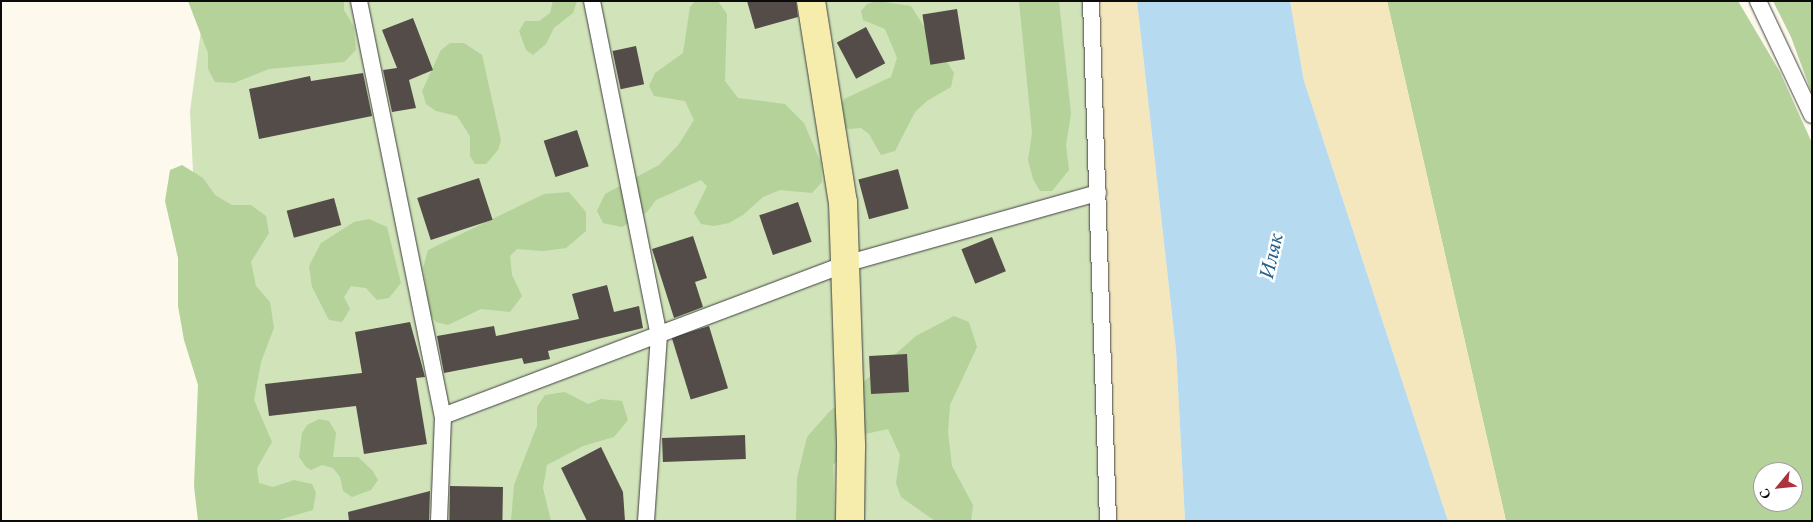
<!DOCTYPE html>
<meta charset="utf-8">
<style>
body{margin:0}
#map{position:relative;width:1813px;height:522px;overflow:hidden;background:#fdf9ec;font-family:Spectral,serif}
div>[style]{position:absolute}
.green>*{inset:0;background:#d0e3b9}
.forest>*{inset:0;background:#b4d29a}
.sand>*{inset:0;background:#f4e7bd}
.water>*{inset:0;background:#b6daef}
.building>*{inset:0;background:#534c49;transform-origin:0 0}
.roads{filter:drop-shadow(0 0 1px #3e3e3e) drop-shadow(0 0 1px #3e3e3e)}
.lane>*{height:16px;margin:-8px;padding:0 8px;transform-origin:8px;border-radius:8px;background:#fff}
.secondary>*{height:28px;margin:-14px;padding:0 14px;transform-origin:14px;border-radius:14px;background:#f6edad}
span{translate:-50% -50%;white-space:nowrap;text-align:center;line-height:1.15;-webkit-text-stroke:5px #fff;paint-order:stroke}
.water-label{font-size:21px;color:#23628f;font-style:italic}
.frame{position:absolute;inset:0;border:2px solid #0b0b0b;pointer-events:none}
.north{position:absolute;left:1753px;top:462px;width:50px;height:50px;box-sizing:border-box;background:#fff;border:1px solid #9d9d9d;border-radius:50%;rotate:242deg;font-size:14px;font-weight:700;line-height:20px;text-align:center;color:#0b0b0b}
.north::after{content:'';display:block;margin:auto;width:18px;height:22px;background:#ac333b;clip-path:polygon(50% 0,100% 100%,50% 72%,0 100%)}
</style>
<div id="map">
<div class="green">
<div style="clip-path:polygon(205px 1px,1084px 1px,1101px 521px,206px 521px,202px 351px,190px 111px)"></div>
</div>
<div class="forest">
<div style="clip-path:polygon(188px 1px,344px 1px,344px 10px,354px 27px,356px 50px,344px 62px,269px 69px,234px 83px,215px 82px,208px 69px,208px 53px)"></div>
<div style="clip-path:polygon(553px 1px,577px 1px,573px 13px,554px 28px,546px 44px,533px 55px,526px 50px,519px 31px,525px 21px,539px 21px,550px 13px)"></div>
<div style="clip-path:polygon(695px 1px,718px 1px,727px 14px,725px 81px,738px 98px,785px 104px,804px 123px,821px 163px,822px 182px,812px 193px,780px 190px,763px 197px,743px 215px,729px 223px,714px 226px,701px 224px,694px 213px,707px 186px,701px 180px,656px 200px,647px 212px,622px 227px,603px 223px,597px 211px,605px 194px,659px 165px,679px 144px,694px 120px,685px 101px,654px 96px,649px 86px,655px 73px,683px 53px,690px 7px)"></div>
<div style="clip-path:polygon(877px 1px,911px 6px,954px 73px,951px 87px,927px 101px,915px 112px,895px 151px,881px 155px,869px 134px,861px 128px,848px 129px,840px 123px,839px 109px,844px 99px,891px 77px,897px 58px,885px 29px,863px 20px,861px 11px,867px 4px)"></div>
<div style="clip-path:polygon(1019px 1px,1059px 1px,1071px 114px,1066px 145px,1069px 170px,1052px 191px,1040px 191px,1033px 179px,1028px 160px,1032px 133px)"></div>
<div style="clip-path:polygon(evenodd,1387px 1px,1738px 1px,1780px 72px,1812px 143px,1812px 521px,1506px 521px,1387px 1px,1763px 472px,1793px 472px,1793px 502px,1763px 502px,1763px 472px)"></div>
<div style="clip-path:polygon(1773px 1px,1812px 1px,1812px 94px,1791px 37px)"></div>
<div style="clip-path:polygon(450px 43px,464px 43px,482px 55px,501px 140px,498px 150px,486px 164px,475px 164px,470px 156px,470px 136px,457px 116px,436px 111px,426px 104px,422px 91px,441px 50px)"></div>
<div style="clip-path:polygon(182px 165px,203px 178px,215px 195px,232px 205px,251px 205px,266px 216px,269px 233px,251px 262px,256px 286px,270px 302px,274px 328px,261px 362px,254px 400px,272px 442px,257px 468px,259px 483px,273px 487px,294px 480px,312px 484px,316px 493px,313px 510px,275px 521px,198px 521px,194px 486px,198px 385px,184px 340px,178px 306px,178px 258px,165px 201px,170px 170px)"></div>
<div style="clip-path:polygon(569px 192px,586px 212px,586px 231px,566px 248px,543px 251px,517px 249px,510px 256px,512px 275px,522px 296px,510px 312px,481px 309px,448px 325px,436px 322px,430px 314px,423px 268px,428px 250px,544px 194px)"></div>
<div style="clip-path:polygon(369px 219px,387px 227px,401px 283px,389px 298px,377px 300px,366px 288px,351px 286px,344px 297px,350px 309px,342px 322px,329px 320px,312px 287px,309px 266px,321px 243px,354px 222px)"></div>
<div style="clip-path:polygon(954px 316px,969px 322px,977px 347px,950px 405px,948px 432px,952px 466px,973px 505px,971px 521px,935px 521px,901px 497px,896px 483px,900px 455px,888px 429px,865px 434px,833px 465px,835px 521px,796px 521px,797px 478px,807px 437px,829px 412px,916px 336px)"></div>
<div style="clip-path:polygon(565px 392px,588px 404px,601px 399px,622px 401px,628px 420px,614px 437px,583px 446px,547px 465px,543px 488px,551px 521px,511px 521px,514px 485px,537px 426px,537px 407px,545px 395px)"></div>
<div style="clip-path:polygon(319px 419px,329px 421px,336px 433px,333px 457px,358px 457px,372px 470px,378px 480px,371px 490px,352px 497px,343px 491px,340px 477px,333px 468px,322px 465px,311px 470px,306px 467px,299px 457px,302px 433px,307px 425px)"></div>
</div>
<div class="sand">
<div style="clip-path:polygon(1084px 1px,1137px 1px,1176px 350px,1185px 521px,1101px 521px)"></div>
<div style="clip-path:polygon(1290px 1px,1387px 1px,1506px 521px,1448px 521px,1304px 81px)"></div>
</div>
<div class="water">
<div style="clip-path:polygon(1137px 1px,1290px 1px,1304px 81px,1448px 521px,1185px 521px,1176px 350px)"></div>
</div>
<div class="building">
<div style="clip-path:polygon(747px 1px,796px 1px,798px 17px,755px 29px)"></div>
<div style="left:957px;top:9px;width:51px;height:35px;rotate:81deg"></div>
<div style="clip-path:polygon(413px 18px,433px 70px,409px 80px,416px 108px,392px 112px,383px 70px,397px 68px,382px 30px)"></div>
<div style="left:866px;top:27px;width:41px;height:33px;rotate:62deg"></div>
<div style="left:636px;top:46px;width:39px;height:24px;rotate:78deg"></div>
<div style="clip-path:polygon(363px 73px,372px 116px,259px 139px,249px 89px,310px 76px,311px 81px)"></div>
<div style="left:577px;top:130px;width:38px;height:35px;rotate:72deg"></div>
<div style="left:898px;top:169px;width:41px;height:41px;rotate:75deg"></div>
<div style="left:479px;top:178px;width:44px;height:65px;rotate:72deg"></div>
<div style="left:334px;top:198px;width:28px;height:49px;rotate:75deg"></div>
<div style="left:798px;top:202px;width:42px;height:41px;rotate:71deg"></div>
<div style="clip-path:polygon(693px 236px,707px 278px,695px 282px,703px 307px,674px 318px,652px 249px)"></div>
<div style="left:992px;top:237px;width:37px;height:33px;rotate:68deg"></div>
<div style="clip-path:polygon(607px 285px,614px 312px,639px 306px,643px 328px,548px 351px,550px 359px,524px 364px,522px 358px,444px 373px,437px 336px,494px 326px,496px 336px,579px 319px,572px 294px)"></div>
<div style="clip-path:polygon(410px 322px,425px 377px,416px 378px,427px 444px,364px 454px,356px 406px,269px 416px,265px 384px,362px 373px,355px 332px)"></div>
<div style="left:709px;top:326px;width:65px;height:39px;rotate:73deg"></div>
<div style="left:907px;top:354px;width:38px;height:38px;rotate:87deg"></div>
<div style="left:745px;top:435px;width:24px;height:83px;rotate:88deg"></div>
<div style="clip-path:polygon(601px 447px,623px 492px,625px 521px,587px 521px,561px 468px)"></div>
<div style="left:450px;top:486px;width:53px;height:35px;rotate:1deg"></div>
<div style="clip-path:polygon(430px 491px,429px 521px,349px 521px,348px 512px)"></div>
</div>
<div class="roads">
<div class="lane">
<div style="left:359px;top:1px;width:423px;rotate:78.6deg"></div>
<div style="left:443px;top:416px;width:430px;rotate:-20.7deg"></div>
<div style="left:845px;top:264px;width:263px;rotate:-15.7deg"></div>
<div style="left:592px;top:1px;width:341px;rotate:78.7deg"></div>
<div style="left:659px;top:335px;width:186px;rotate:94deg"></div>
<div style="left:1091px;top:1px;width:520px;rotate:88.13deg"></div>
<div style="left:1758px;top:1px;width:126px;rotate:64.7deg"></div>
<div style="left:439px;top:521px;width:105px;rotate:-87.8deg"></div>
</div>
<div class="secondary">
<div style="left:811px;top:1px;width:204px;rotate:81deg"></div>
<div style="left:843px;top:202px;width:245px;rotate:88.1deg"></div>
<div style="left:851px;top:447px;width:74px;rotate:90.8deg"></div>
</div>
</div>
<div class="water-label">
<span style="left:1272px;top:256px;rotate:-77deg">Иляк</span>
</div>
<div class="frame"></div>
<div class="north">С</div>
</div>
